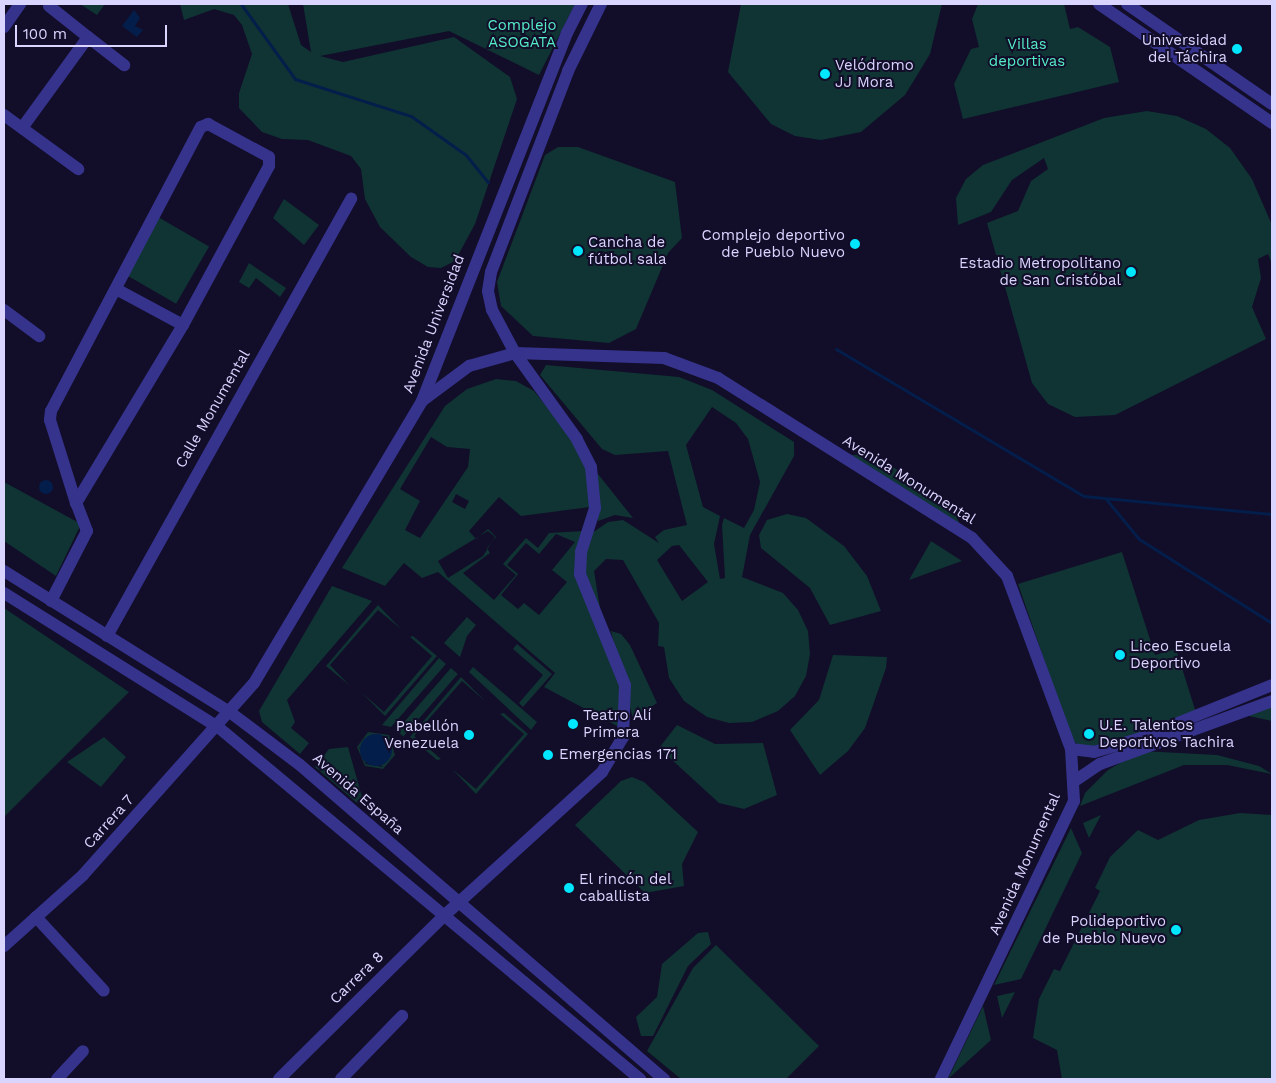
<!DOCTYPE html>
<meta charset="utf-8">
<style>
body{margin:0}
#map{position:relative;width:1276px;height:1083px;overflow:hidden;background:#120d29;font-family:"Work Sans",sans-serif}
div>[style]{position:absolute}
.green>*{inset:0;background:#0f3433;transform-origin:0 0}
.water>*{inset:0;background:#041e4b}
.round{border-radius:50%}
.stream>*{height:3px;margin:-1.5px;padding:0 1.5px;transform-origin:1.5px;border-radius:1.5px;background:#041e4b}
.minor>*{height:12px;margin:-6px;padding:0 6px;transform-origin:6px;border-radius:6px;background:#36338d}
.dots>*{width:14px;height:14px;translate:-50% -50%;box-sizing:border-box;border:2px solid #120d29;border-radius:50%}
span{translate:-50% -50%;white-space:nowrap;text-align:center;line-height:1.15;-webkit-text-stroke:4px #120d29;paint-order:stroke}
.park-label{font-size:15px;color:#54edc6}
.poi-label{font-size:15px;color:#dad5ff}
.right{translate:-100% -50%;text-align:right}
.left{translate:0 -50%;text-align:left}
.street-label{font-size:15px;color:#dad5ff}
.frame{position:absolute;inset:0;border:5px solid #dad5ff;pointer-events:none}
.scale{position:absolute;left:15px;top:25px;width:152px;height:22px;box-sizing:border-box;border:2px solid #dad5ff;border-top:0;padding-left:6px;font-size:15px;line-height:18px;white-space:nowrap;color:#dad5ff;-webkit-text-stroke:4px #120d29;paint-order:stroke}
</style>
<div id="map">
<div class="green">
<div style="clip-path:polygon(80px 4px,105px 4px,97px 15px)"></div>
<div style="clip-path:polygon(180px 4px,288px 4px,301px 45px,311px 52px,303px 4px,575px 4px,539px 75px,449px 31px,320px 56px,343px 62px,454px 37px,510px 77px,517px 99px,475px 224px,455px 261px,441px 268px,428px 267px,411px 257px,380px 227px,365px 199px,361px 169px,351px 156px,308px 140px,282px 139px,262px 132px,239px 108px,239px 93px,252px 54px,242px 25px,234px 15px,214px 9px,184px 20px)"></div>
<div style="clip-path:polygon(741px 4px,942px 4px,930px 54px,905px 95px,861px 132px,821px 140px,795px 136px,771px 124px,728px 72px)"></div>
<div style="clip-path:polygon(978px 4px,1064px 4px,1070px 29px,1078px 27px,1110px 47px,1119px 82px,963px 119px,954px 84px,971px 49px,979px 47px,972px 19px)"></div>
<div style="clip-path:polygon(1147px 111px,1177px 116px,1206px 129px,1230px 148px,1252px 179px,1272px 225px,1272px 264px,1268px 254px,1258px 259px,1261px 278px,1252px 307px,1266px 339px,1115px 415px,1075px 417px,1048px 404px,1032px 383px,987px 223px,1018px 211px,1031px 181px,1048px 169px,1044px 158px,1012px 180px,991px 212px,958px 225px,956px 198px,966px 179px,983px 165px,1104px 118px)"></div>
<div style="clip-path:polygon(558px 147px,578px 147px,675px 182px,682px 238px,668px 253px,636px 329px,609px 343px,533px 336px,501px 306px,497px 282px,545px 155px)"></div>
<div style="clip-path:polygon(284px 199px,319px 225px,304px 245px,273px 218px)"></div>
<div style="left:158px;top:217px;width:59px;height:66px;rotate:30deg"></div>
<div style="clip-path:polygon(249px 263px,286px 288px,280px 297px,256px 278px,249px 288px,239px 282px)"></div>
<div style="clip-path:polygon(evenodd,546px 365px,679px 377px,712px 390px,794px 442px,794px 456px,750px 535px,742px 577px,783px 593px,798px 610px,808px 631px,810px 654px,806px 676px,795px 696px,778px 711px,752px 722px,729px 723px,707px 717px,684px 701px,669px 678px,664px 647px,658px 646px,659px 623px,623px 560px,606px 559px,594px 571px,600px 608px,580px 574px,592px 533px,608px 522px,623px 520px,659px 543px,655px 537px,664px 530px,687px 525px,668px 451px,615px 455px,602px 449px,540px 375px,546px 365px,712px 407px,736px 423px,748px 439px,760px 482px,754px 510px,744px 528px,724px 518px,722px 525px,725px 578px,720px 579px,714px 544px,720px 516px,703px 507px,686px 445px,712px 407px,546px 365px,679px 545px,708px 582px,682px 601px,657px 560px,672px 546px,679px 545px)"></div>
<div style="clip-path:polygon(evenodd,496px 379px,516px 381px,534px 391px,571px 437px,587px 468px,590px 507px,521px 516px,499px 497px,469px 531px,476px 539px,488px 529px,496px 537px,487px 548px,490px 553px,463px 573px,494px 600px,516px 575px,503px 564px,526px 538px,538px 548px,549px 533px,584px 531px,577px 551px,619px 682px,619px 727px,544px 687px,555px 673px,438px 572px,422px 578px,404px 563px,385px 586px,342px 568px,445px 406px,467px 389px,496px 379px,431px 437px,447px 447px,470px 449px,468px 467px,420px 538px,405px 530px,420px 501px,400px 489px,431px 437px,496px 379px,456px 494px,469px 501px,465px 509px,452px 502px,456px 494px,496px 379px,488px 531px,495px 537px,483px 556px,448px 578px,438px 561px,488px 531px,496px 379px,556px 534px,575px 542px,552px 570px,567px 582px,539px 615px,524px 603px,518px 609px,501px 595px,518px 574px,507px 565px,526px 543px,539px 554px,556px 534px)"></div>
<div style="clip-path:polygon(842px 455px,873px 455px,949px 501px,963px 531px)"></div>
<div style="clip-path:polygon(598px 474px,633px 518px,615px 515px,598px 521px)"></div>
<div style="clip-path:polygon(4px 482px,81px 524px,56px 576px,4px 541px)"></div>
<div style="clip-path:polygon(787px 514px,806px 518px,844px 546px,867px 576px,881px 611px,830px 625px,810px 588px,761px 548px,759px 535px,767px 520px)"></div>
<div style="clip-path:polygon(931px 541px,962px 561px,909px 580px)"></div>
<div style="clip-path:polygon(1122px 552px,1155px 655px,1176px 649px,1198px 719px,1084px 749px,1072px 740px,1018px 584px)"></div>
<div style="clip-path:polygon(332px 586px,372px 601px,287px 700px,295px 722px,291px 728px,309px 743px,300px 754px,262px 722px,259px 711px)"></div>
<div style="clip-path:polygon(378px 605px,401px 629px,378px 610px,330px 665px,349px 685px,326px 666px)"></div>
<div style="clip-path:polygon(4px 608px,129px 692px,4px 817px)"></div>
<div style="clip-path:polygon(467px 617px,476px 625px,467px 636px,460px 657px,444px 643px)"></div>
<div style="clip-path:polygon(611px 631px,621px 634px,630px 645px,657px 703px,633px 719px)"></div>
<div style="clip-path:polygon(413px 636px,437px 656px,385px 716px,361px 692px,384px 712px,432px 656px,410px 637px)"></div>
<div style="clip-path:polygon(517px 644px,552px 674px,523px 707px,519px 703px,543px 675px,513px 649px)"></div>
<div style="clip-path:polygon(833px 655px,887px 657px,886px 668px,865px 728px,848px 751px,820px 775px,790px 730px,819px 700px)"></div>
<div style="clip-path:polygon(439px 658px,446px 664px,391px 727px,382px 725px)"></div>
<div style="clip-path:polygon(473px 667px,537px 722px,531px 730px,469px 672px)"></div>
<div style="left:451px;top:668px;width:9px;height:83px;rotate:41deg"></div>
<div style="clip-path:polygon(461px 677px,486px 702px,462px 681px,414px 736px,441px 759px,437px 760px,410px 737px)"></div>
<div style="clip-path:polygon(1272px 701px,1272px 721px,1240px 714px)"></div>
<div style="clip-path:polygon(504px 713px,528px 734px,476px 794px,452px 769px,476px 789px,524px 734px,500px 714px)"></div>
<div style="clip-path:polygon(677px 725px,715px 744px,763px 743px,777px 795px,744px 809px,719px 803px,659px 748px)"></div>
<div style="clip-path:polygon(evenodd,368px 732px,389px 735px,395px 755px,383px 769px,365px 766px,357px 747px,368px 732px,359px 747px,383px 767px,366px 764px,359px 747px)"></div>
<div style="clip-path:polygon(104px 737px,126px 757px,101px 787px,67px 762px)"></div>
<div style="clip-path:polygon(348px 747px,362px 797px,357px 803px,315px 767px,329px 749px)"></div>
<div style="clip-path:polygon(1141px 751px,1217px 755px,1259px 766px,1272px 774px,1227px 765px,1184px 765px,1080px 806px,1085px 793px,1108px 770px)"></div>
<div style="clip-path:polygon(632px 777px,644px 782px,698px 832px,682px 864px,684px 886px,645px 893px,575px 825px,621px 781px)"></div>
<div style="clip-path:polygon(1240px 813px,1272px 815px,1272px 1079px,1062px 1079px,1057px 1050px,1033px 1038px,1039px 999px,1054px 969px,1060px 971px,1100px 891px,1095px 888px,1110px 857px,1138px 830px,1158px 840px,1199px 820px)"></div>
<div style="clip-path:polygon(1101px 815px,1089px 838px,1083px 823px)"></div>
<div style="clip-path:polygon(1071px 828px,1082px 853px,1021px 979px,994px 985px)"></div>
<div style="clip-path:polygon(708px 932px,711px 944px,688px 966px,653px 1036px,641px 1036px,636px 1017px,657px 997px,662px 964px,698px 933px)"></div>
<div style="clip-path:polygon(716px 945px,819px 1046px,786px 1079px,681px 1079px,647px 1051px,693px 968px)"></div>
<div style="clip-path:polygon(1015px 992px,1002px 1018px,997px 996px)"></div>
<div style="clip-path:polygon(983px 1006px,991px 1040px,948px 1079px)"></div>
</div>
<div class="water">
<div style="clip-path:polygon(134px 10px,140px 18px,135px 26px,143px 30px,137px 37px,122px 26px)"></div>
<div class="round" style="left:39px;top:480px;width:14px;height:14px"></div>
<div class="round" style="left:360px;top:734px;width:32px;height:32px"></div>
</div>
<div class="stream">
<div style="left:241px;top:4px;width:92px;rotate:54.2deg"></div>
<div style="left:295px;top:79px;width:122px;rotate:17.7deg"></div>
<div style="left:411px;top:116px;width:67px;rotate:35.3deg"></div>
<div style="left:466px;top:155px;width:35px;rotate:51deg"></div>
<div style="left:836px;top:349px;width:288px;rotate:30.7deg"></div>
<div style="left:1084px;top:496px;width:189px;rotate:5.5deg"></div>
<div style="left:1106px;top:499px;width:52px;rotate:50.5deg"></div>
<div style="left:1139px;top:539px;width:157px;rotate:32.3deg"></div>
</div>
<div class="minor">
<div style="left:1099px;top:4px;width:210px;rotate:34.5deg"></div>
<div style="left:1127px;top:4px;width:176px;rotate:34.6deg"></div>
<div style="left:49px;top:6px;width:50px;rotate:38.5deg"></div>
<div style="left:4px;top:27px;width:28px;rotate:-55deg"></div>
<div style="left:4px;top:115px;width:92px;rotate:36.1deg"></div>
<div style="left:22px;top:128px;width:112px;rotate:-54deg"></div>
<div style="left:88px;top:37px;width:46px;rotate:37.9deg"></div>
<div style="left:116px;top:289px;width:76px;rotate:28.2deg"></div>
<div style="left:4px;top:310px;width:44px;rotate:36.6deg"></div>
<div style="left:422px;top:401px;width:59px;rotate:-36.7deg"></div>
<div style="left:469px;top:366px;width:48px;rotate:-15.8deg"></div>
<div style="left:515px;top:353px;width:149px;rotate:1.9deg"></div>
<div style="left:664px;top:358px;width:58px;rotate:20.3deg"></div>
<div style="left:718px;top:378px;width:300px;rotate:32.2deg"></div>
<div style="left:972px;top:538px;width:52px;rotate:47.4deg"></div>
<div style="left:1007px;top:576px;width:184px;rotate:69.7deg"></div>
<div style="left:1071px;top:749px;width:52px;rotate:86.7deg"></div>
<div style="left:1074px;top:801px;width:308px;rotate:115.6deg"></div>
<div style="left:4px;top:571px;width:268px;rotate:32deg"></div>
<div style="left:231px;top:713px;width:86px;rotate:37deg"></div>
<div style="left:300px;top:765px;width:481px;rotate:40.8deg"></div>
<div style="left:4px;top:593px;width:252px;rotate:32.1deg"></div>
<div style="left:218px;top:727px;width:550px;rotate:39.83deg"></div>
<div style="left:51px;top:601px;width:79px;rotate:-62.8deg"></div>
<div style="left:87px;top:531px;width:30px;rotate:-111deg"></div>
<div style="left:76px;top:503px;width:87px;rotate:-107.4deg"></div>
<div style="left:50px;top:420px;width:9px;rotate:-84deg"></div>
<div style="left:51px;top:411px;width:321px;rotate:-62.2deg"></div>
<div style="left:201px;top:127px;width:8px;rotate:-23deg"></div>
<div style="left:208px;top:124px;width:69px;rotate:28.4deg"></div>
<div style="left:269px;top:157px;width:9px;rotate:90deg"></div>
<div style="left:269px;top:166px;width:181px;rotate:118.4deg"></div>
<div style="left:183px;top:325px;width:208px;rotate:121deg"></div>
<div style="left:107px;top:636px;width:501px;rotate:-60.82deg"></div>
<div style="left:1071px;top:749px;width:23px;rotate:7deg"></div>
<div style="left:1094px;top:752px;width:46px;rotate:-16.5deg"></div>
<div style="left:1138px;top:739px;width:144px;rotate:-21.9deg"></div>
<div style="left:1076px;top:780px;width:29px;rotate:-34deg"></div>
<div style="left:1100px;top:764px;width:183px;rotate:-20.1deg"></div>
<div style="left:36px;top:917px;width:100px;rotate:47.4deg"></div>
<div style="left:4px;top:946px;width:106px;rotate:-41.9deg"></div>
<div style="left:83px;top:875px;width:257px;rotate:-48.3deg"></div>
<div style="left:254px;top:683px;width:328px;rotate:-59.2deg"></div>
<div style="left:422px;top:401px;width:396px;rotate:-68.5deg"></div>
<div style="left:567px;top:33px;width:33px;rotate:-63deg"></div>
<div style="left:57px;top:1079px;width:38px;rotate:-47deg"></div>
<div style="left:279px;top:1079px;width:235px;rotate:-44.7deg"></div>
<div style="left:446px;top:914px;width:211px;rotate:-42.3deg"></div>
<div style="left:602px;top:772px;width:41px;rotate:-59deg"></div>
<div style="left:623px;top:737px;width:52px;rotate:-87.8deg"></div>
<div style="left:625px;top:685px;width:120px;rotate:-112.1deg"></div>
<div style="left:580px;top:574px;width:22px;rotate:-87deg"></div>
<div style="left:581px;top:552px;width:46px;rotate:-72.3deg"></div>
<div style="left:595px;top:508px;width:41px;rotate:-95.6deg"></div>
<div style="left:591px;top:467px;width:31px;rotate:-117deg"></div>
<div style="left:577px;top:439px;width:106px;rotate:-125.8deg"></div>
<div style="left:515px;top:353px;width:49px;rotate:-118.1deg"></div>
<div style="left:492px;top:310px;width:19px;rotate:-102deg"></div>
<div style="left:488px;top:291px;width:19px;rotate:-81deg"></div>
<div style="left:491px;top:272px;width:215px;rotate:-69deg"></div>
<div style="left:568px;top:71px;width:75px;rotate:-63.8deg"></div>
<div style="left:341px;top:1079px;width:88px;rotate:-45.9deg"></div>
</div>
<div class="dots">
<div style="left:1237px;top:49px;background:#01e6ff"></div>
<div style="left:825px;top:74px;background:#01e6ff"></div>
<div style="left:855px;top:244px;background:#01e6ff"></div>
<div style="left:578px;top:251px;background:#01e6ff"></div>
<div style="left:1131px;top:272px;background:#01e6ff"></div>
<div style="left:1120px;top:655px;background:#01e6ff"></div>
<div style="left:573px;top:724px;background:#01e6ff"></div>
<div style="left:1089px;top:734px;background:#01e6ff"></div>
<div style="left:469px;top:735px;background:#01e6ff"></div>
<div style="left:548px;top:755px;background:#01e6ff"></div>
<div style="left:569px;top:888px;background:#01e6ff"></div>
<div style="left:1176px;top:930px;background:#01e6ff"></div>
</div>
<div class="park-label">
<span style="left:522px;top:34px">Complejo<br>ASOGATA</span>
<span style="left:1027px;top:53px">Villas<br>deportivas</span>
</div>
<div class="poi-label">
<span class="right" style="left:1227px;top:49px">Universidad<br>del Táchira</span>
<span class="left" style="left:835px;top:74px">Velódromo<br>JJ Mora</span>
<span class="right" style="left:845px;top:244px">Complejo deportivo<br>de Pueblo Nuevo</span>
<span class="left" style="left:588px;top:251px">Cancha de<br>fútbol sala</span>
<span class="right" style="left:1121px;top:272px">Estadio Metropolitano<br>de San Cristóbal</span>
<span class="left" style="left:1130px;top:655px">Liceo Escuela<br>Deportivo</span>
<span class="left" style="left:583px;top:724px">Teatro Alí<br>Primera</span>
<span class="left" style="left:1099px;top:734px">U.E. Talentos<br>Deportivos Tachira</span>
<span class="right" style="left:459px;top:735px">Pabellón<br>Venezuela</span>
<span class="left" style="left:559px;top:755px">Emergencias 171</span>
<span class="left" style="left:579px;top:888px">El rincón del<br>caballista</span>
<span class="right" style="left:1166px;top:930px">Polideportivo<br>de Pueblo Nuevo</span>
</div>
<div class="street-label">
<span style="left:434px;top:324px;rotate:-69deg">Avenida Universidad</span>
<span style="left:213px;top:409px;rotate:-60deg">Calle Monumental</span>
<span style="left:909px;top:480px;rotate:32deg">Avenida Monumental</span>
<span style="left:358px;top:794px;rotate:41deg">Avenida España</span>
<span style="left:109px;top:822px;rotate:-48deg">Carrera 7</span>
<span style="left:1025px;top:864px;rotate:-66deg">Avenida Monumental</span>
<span style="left:357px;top:978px;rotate:-44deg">Carrera 8</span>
</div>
<div class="frame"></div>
<div class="scale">100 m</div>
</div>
